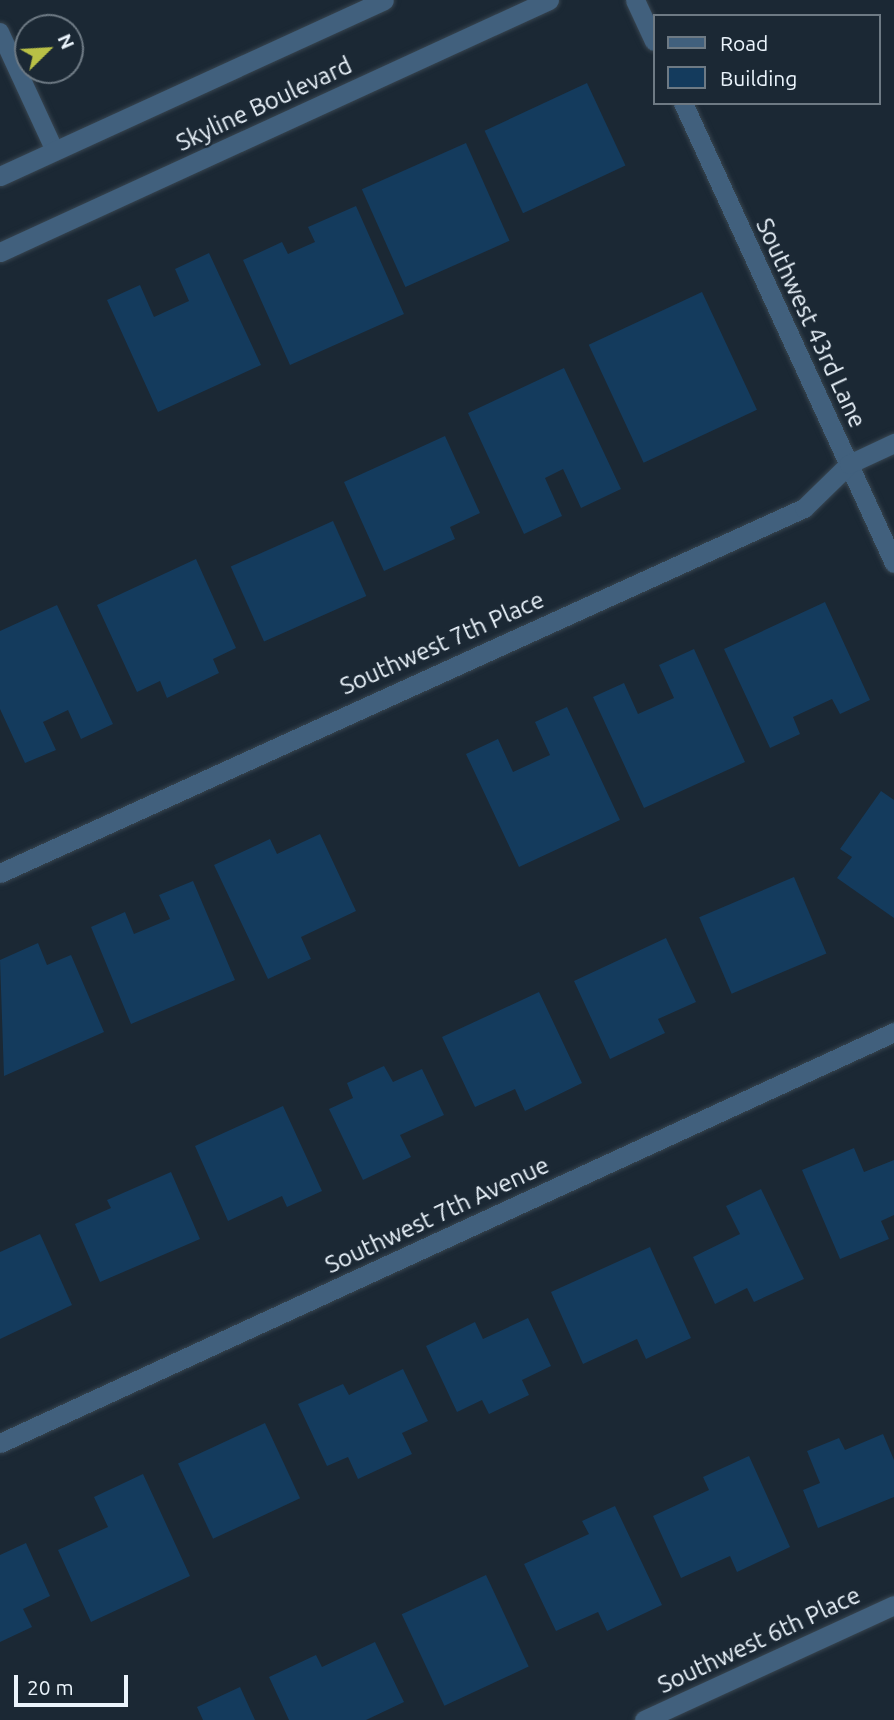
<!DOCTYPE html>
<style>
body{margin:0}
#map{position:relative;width:894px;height:1720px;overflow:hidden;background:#1b2834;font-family:Ubuntu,sans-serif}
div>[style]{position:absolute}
.building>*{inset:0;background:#143b5d;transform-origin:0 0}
.roads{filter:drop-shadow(0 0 2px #384550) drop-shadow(0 0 2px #384550)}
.service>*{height:18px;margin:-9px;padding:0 9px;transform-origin:9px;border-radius:9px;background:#41607d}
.minor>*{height:19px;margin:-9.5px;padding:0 9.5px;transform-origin:9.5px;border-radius:9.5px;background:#41607d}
.tertiary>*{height:19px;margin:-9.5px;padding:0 9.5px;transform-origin:9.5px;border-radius:9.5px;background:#41607d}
span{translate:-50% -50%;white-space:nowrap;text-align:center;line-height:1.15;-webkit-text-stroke:5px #1b2834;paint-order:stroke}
.street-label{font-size:24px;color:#ebf4fc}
.legend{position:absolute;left:653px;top:14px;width:228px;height:91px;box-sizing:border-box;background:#1b2834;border:2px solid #6e7a84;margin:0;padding:9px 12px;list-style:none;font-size:21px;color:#ebf4fc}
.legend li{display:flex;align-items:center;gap:14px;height:35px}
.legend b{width:35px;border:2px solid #6e7a84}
.north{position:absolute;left:14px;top:14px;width:70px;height:70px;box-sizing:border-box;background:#1b2834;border:2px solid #6e7a84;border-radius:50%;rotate:66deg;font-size:19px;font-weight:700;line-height:28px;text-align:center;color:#ebf4fc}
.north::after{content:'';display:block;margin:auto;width:24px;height:32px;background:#b9c046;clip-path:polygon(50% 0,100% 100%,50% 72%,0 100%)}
.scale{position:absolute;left:14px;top:1675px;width:114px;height:32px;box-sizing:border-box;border:4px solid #ebf4fc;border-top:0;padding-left:9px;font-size:21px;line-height:24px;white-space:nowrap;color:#ebf4fc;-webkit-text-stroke:5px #1b2834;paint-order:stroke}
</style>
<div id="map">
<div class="building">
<div style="left:587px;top:83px;width:91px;height:113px;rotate:65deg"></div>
<div style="left:466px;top:143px;width:107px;height:114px;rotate:66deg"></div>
<div style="clip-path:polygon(356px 206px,404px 314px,290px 365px,243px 260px,282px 242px,288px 254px,315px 242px,308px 227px)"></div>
<div style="clip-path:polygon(209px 253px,261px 365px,158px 412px,107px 300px,140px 285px,154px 317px,189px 301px,175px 269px)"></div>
<div style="left:702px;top:292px;width:130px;height:125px;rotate:65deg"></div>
<div style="clip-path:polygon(564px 368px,621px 489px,581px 508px,563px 469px,545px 478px,562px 516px,524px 534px,468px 413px)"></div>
<div style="clip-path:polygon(445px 436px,480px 513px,450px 527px,455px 539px,384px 571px,344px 482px)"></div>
<div style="left:333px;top:521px;width:82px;height:112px;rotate:66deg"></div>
<div style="clip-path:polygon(196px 559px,236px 648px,213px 659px,219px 673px,167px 698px,160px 681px,137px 692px,97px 605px)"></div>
<div style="clip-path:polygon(825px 602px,870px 700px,840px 714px,832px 699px,793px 717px,800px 734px,770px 748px,724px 649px)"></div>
<div style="clip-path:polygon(57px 605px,113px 724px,81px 739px,68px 710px,43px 722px,56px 750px,25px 763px,0 709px,0 631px)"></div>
<div style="clip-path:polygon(694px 649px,745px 762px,644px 808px,593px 697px,624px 683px,638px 714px,674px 698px,659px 665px)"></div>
<div style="clip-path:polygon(567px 707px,620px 820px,519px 867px,466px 754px,498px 739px,513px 772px,550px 755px,535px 722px)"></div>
<div style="clip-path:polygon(881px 791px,894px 800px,894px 918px,837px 878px,852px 857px,840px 849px)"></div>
<div style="clip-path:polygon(320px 834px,356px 911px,301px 937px,311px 959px,268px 979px,214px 865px,270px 839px,277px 854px)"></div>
<div style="left:794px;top:877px;width:83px;height:103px;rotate:67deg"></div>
<div style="clip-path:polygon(193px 881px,235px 980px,131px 1024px,91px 927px,125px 912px,134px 934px,170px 919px,159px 895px)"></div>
<div style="clip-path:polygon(666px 938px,696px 1002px,658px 1019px,665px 1033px,610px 1059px,574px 981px)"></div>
<div style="clip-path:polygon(38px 943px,47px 965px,71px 955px,104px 1032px,4px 1076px,0 960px)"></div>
<div style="clip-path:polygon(539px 992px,582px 1083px,525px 1111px,515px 1089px,475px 1107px,442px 1037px)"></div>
<div style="clip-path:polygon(384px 1066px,393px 1082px,422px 1069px,444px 1115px,400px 1135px,411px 1157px,363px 1180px,329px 1109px,353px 1098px,347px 1083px)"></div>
<div style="clip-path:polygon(283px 1106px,322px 1191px,287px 1207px,282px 1196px,228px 1221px,195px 1146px)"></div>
<div style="clip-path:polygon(854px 1148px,864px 1172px,894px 1160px,894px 1215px,881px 1221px,889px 1239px,840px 1259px,802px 1170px)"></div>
<div style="clip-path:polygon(171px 1172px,200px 1239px,100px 1282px,75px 1224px,111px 1208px,107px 1200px)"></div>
<div style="clip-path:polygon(761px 1189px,804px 1279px,754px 1302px,747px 1288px,715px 1304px,693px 1257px,740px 1234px,726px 1206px)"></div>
<div style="clip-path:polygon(40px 1234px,72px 1305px,0 1339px,0 1252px)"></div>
<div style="clip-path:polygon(650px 1247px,691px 1338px,646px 1359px,637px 1339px,583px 1364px,551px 1292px)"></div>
<div style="clip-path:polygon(528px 1318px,551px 1366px,522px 1380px,529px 1395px,489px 1414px,482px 1400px,457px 1412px,426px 1346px,475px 1322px,483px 1339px)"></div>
<div style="clip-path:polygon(403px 1369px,428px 1421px,402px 1433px,412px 1454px,358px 1479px,348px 1457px,327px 1466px,298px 1404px,343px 1384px,349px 1395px)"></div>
<div style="left:265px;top:1423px;width:83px;height:96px;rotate:65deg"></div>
<div style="clip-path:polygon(883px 1434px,894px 1460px,894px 1497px,818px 1528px,803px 1490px,820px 1483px,807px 1451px,839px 1438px,845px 1450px)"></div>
<div style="clip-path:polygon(749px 1456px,790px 1547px,737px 1572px,730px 1556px,681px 1578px,653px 1516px,709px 1490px,703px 1477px)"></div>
<div style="clip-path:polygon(143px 1474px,190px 1576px,91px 1622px,58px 1550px,108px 1527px,94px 1497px)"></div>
<div style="clip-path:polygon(615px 1506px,662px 1605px,607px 1631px,598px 1612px,556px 1631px,524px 1564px,589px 1534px,582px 1521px)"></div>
<div style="clip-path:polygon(26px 1543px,50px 1596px,23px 1609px,32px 1627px,0 1642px,0 1555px)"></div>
<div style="left:486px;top:1575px;width:101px;height:93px;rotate:65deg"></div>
<div style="clip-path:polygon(375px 1642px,404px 1702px,366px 1720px,289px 1720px,269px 1677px,316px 1655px,322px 1667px)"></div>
<div style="clip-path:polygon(240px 1687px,255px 1720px,203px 1720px,197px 1707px)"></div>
</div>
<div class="roads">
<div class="service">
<div style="left:0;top:32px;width:131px;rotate:65.2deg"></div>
</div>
<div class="minor">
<div style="left:635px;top:0;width:45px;rotate:65.1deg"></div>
<div style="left:683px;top:103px;width:506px;rotate:65.36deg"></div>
<div style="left:0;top:873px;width:883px;rotate:-24.42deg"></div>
<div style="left:804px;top:508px;width:63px;rotate:-44.4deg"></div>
<div style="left:849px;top:464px;width:50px;rotate:-25deg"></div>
<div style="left:0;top:1443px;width:984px;rotate:-24.69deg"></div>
<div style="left:644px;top:1720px;width:275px;rotate:-24.7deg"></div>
</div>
<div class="tertiary">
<div style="left:0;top:176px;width:422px;rotate:-24.6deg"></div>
<div style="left:0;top:252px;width:604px;rotate:-24.66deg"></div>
</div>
</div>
<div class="street-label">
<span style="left:264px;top:104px;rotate:-25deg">Skyline Boulevard</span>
<span style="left:811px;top:323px;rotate:65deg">Southwest 43rd Lane</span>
<span style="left:442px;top:643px;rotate:-24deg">Southwest 7th Place</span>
<span style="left:437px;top:1215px;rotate:-25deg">Southwest 7th Avenue</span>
<span style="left:759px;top:1640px;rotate:-25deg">Southwest 6th Place</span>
</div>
<ul class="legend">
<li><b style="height:9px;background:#41607d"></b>Road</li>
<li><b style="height:19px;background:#143b5d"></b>Building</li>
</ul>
<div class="north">N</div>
<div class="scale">20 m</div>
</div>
